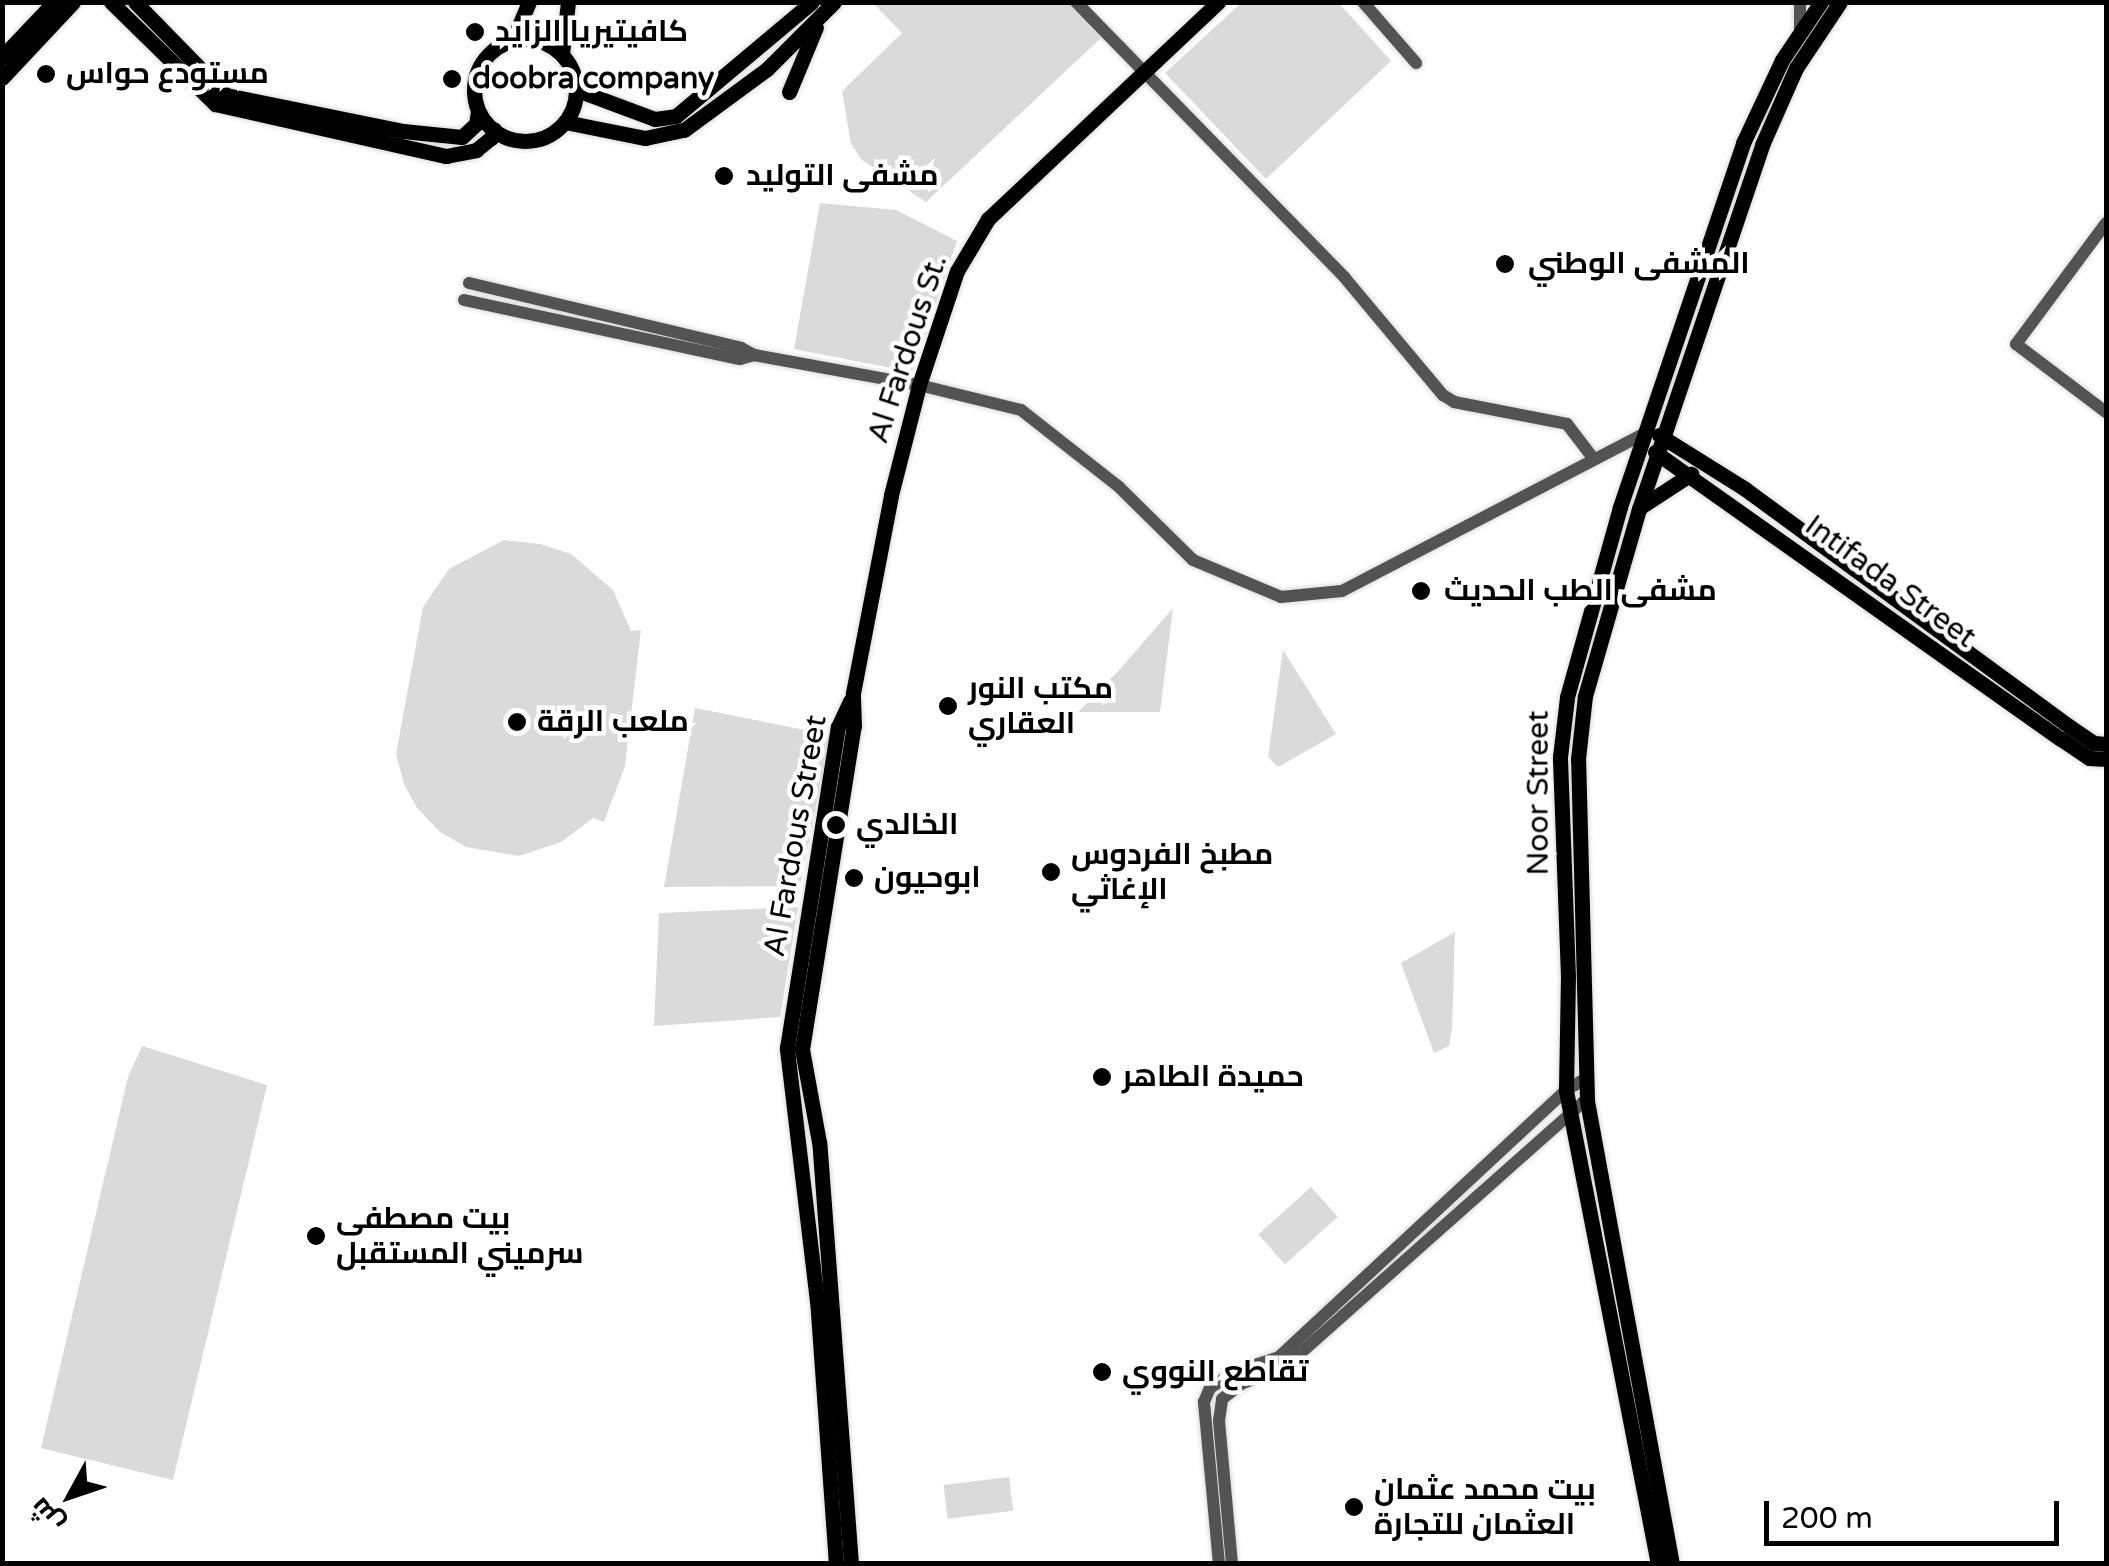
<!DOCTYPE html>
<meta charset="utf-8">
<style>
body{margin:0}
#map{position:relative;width:2109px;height:1566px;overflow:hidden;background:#fff;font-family:"Varela Round",Cairo,sans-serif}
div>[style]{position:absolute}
.green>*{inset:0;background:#dadada;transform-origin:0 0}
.roads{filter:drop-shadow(0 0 2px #dbdbdb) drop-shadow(0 0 2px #dbdbdb)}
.minor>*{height:12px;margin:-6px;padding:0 6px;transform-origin:6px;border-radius:6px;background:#535353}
.major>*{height:15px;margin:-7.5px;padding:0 7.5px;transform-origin:7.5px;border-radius:7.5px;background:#000}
.major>.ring{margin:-7.5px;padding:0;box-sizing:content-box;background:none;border:15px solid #000;border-radius:50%}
.dots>*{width:28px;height:28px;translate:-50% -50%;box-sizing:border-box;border:5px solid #fff;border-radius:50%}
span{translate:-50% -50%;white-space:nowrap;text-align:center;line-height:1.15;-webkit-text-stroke:9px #fff;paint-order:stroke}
.poi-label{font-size:30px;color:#000;font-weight:700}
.left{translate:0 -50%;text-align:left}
.street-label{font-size:30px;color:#000}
.frame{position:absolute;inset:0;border:5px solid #000;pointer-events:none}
.north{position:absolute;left:20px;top:1446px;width:100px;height:100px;-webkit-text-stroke:8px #fff;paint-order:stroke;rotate:230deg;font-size:28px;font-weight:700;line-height:40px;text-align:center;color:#000}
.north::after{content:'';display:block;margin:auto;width:35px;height:45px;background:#000;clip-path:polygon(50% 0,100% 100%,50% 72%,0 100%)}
.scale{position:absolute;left:1764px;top:1501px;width:295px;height:45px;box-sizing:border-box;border:5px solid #000;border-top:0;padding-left:12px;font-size:30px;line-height:35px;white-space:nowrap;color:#000;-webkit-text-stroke:8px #fff;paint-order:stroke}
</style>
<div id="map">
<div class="green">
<div style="clip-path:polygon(873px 3px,1068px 3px,1102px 37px,926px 202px,862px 160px,851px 144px,842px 91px,902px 33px)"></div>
<div style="clip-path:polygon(1241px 3px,1339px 3px,1391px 61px,1266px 179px,1165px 73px)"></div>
<div style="clip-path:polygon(820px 203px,896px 210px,957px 241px,912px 372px,794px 349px)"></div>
<div style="clip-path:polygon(504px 540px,540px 544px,571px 554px,613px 590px,631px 631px,641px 630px,625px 766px,604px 822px,593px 818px,561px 842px,519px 856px,466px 847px,440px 832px,417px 808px,404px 784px,396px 754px,423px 607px,449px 569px)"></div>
<div style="clip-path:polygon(1173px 608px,1160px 712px,1078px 712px,1121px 668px)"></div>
<div style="clip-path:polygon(1283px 650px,1336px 734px,1278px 767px,1268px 757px)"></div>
<div style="clip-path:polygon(695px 708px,830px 735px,800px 886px,664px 887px)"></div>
<div style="clip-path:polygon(798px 907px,780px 1017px,654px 1026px,659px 913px)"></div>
<div style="clip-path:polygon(1455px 932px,1452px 1028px,1449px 1046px,1434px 1053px,1401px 963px)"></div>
<div style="clip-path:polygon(142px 1046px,267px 1085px,173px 1480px,41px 1448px,128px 1077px)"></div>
<div style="left:1311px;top:1187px;width:40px;height:71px;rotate:48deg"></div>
<div style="left:1009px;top:1477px;width:34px;height:66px;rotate:83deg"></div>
</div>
<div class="roads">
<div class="minor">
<div style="left:1076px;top:2px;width:385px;rotate:45.7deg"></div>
<div style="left:1345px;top:278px;width:153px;rotate:50.1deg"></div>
<div style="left:1443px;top:395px;width:13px;rotate:32deg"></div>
<div style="left:1454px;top:402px;width:115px;rotate:11deg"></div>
<div style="left:1567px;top:424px;width:43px;rotate:52.6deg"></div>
<div style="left:1363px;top:2px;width:81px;rotate:49deg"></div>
<div style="left:1800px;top:36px;width:34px;rotate:-90deg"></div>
<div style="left:2106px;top:223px;width:151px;rotate:126.6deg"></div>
<div style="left:2016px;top:344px;width:113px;rotate:37.1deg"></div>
<div style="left:469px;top:283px;width:280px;rotate:13.4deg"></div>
<div style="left:741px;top:348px;width:15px;rotate:28deg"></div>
<div style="left:754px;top:355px;width:168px;rotate:10.3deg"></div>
<div style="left:919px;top:385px;width:105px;rotate:13.8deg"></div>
<div style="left:1021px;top:410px;width:123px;rotate:38.1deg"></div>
<div style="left:1118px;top:486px;width:105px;rotate:44.6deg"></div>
<div style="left:1193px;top:560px;width:95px;rotate:22.8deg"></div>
<div style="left:1281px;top:597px;width:61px;rotate:-5.6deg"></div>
<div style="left:1342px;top:591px;width:344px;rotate:-27.5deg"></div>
<div style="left:464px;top:300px;width:282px;rotate:12.1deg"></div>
<div style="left:740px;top:359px;width:15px;rotate:-16deg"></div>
<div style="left:1219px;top:1564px;width:163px;rotate:-95.3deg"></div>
<div style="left:1204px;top:1402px;width:15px;rotate:-67deg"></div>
<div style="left:1210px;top:1388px;width:29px;rotate:-34deg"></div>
<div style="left:1234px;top:1372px;width:47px;rotate:-18.4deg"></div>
<div style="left:1279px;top:1357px;width:392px;rotate:-42.9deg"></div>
<div style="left:1566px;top:1090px;width:22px;rotate:-30deg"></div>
<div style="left:1232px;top:1564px;width:144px;rotate:-95.2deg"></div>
<div style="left:1219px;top:1421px;width:22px;rotate:-82deg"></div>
<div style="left:1222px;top:1399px;width:24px;rotate:-38deg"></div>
<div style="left:1241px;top:1384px;width:48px;rotate:-21.8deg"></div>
<div style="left:1286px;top:1366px;width:402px;rotate:-41.6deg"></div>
</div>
<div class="major">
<div style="left:111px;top:2px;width:146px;rotate:44.4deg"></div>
<div style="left:215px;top:104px;width:237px;rotate:12.7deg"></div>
<div style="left:446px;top:156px;width:31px;rotate:-11deg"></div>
<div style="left:476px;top:150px;width:19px;rotate:-39deg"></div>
<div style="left:491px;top:138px;width:9px;rotate:-69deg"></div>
<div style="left:135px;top:2px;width:130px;rotate:45.6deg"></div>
<div style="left:226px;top:95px;width:181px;rotate:11.5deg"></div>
<div style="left:403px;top:131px;width:59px;rotate:5.8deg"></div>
<div style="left:462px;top:137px;width:19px;rotate:-43deg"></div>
<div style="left:476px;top:124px;width:13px;rotate:-81deg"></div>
<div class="ring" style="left:474px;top:39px;width:87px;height:87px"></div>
<div style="left:513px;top:40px;width:41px;rotate:-67.2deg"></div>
<div style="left:562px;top:54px;width:52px;rotate:-83.4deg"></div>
<div style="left:2px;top:57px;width:76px;rotate:-46.6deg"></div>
<div style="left:2px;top:78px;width:104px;rotate:-46.9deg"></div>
<div style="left:577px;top:90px;width:83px;rotate:20.4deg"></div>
<div style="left:655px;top:119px;width:21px;rotate:-8deg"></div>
<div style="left:676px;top:116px;width:177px;rotate:-40deg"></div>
<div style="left:789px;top:92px;width:70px;rotate:-67.4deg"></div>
<div style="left:565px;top:122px;width:82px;rotate:11.3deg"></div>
<div style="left:645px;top:138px;width:40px;rotate:-12deg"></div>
<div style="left:684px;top:130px;width:103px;rotate:-36.3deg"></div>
<div style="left:767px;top:69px;width:95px;rotate:-45deg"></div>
<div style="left:1659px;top:435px;width:102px;rotate:32.1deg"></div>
<div style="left:1745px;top:489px;width:403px;rotate:36.2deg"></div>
<div style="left:2070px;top:727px;width:29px;rotate:34deg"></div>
<div style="left:2094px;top:743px;width:12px;rotate:5deg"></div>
<div style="left:1655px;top:452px;width:497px;rotate:35.3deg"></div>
<div style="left:2061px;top:739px;width:34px;rotate:34deg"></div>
<div style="left:2089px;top:758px;width:17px;rotate:3deg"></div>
<div style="left:1642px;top:506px;width:59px;rotate:-33.1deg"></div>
<div style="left:836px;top:1564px;width:264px;rotate:-94.1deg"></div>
<div style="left:817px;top:1301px;width:255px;rotate:-96.8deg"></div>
<div style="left:787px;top:1048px;width:325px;rotate:-81deg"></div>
<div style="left:838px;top:727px;width:29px;rotate:-65deg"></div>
<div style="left:851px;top:1564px;width:423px;rotate:-94.3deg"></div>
<div style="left:819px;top:1142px;width:95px;rotate:-100.4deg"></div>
<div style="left:802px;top:1049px;width:327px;rotate:-80.9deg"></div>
<div style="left:854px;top:726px;width:33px;rotate:-92deg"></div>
<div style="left:853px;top:693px;width:202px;rotate:-79.1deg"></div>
<div style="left:891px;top:495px;width:114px;rotate:-75.7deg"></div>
<div style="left:919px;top:385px;width:120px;rotate:-71.6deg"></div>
<div style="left:957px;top:271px;width:61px;rotate:-59.2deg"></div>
<div style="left:988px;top:219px;width:316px;rotate:-43.3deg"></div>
<div style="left:1658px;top:1564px;width:483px;rotate:-101deg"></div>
<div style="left:1566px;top:1090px;width:113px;rotate:-89deg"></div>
<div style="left:1568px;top:977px;width:220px;rotate:-92.1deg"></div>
<div style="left:1560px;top:757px;width:60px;rotate:-83.3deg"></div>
<div style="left:1567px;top:697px;width:197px;rotate:-74.4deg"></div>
<div style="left:1620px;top:507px;width:384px;rotate:-71.3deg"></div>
<div style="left:1743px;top:143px;width:92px;rotate:-64.8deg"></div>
<div style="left:1782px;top:60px;width:70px;rotate:-56.1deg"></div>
<div style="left:1672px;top:1564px;width:473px;rotate:-100.4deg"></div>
<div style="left:1587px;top:1099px;width:340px;rotate:-91.5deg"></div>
<div style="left:1578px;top:759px;width:63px;rotate:-83.7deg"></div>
<div style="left:1585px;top:696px;width:195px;rotate:-73.9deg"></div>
<div style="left:1639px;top:509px;width:384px;rotate:-71.3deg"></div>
<div style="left:1762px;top:145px;width:84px;rotate:-66.2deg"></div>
<div style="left:1796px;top:68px;width:79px;rotate:-56.3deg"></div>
</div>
</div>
<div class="dots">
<div style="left:475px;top:32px;background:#000"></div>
<div style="left:46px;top:74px;background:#000"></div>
<div style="left:452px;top:79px;background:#000"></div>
<div style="left:724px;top:176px;background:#000"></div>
<div style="left:1505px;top:264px;background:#000"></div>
<div style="left:1421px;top:591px;background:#000"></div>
<div style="left:948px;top:706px;background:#000"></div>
<div style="left:517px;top:722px;background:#000"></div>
<div style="left:836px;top:825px;background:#000"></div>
<div style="left:1051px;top:872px;background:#000"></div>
<div style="left:854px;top:878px;background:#000"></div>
<div style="left:1102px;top:1077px;background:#000"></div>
<div style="left:316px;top:1236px;background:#000"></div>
<div style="left:1102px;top:1372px;background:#000"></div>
<div style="left:1354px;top:1507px;background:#000"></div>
</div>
<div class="poi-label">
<span class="left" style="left:495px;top:32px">كافيتيريا الزايد</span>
<span class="left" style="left:66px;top:74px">مستودع حواس</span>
<span class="left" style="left:472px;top:79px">doobra company</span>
<span class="left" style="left:746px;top:176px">مشفى التوليد</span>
<span class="left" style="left:1528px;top:264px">المشفى الوطني</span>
<span class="left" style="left:1444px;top:591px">مشفى الطب الحديث</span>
<span class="left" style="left:968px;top:706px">مكتب النور<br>العقاري</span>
<span class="left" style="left:537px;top:722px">ملعب الرقة</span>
<span class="left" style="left:856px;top:825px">الخالدي</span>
<span class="left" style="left:1071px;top:872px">مطبخ الفردوس<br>الإغاثي</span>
<span class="left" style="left:874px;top:878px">ابوحيون</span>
<span class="left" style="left:1122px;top:1077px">حميدة الطاهر</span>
<span class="left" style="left:336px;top:1236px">بيت مصطفى<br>سرميني المستقبل</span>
<span class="left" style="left:1122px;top:1372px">تقاطع النووي</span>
<span class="left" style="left:1374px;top:1507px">بيت محمد عثمان<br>العثمان للتجارة</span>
</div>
<div class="street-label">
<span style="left:908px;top:349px;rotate:-72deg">Al Fardous St.</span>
<span style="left:1890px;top:582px;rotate:36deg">Intifada Street</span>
<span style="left:1539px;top:793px;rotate:-90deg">Noor Street</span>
<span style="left:796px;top:836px;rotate:-80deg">Al Fardous Street</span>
</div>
<div class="frame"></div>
<div class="north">ش</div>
<div class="scale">200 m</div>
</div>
